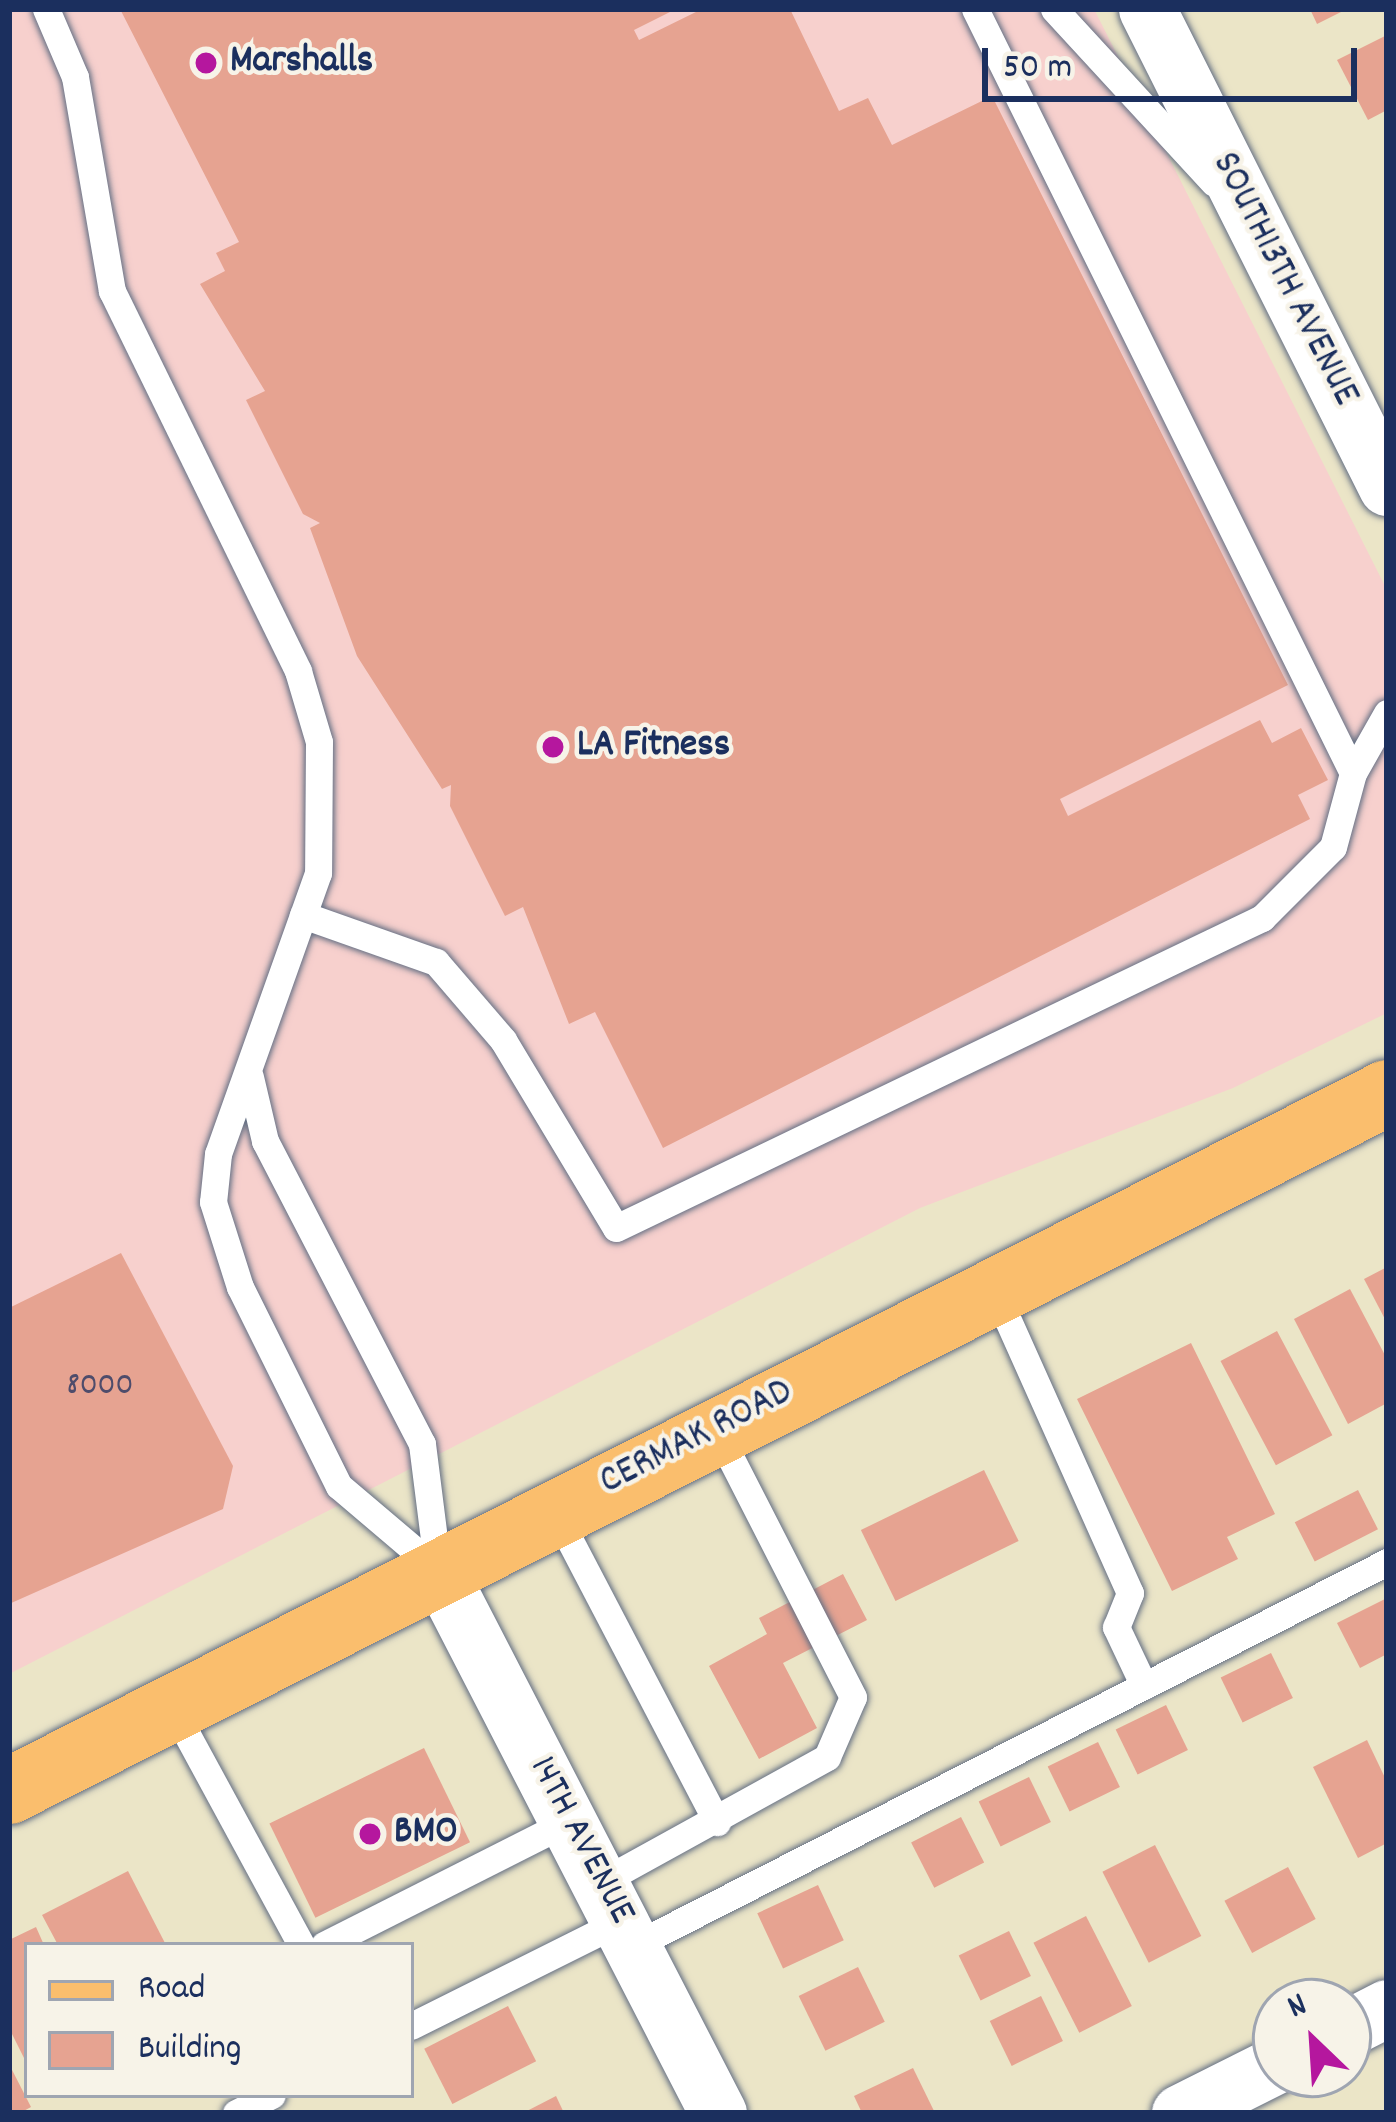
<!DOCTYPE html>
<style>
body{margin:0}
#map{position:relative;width:1396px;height:2122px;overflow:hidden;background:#ebe5c7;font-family:Dekko,sans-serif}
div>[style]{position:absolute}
.built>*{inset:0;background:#f7d0cd}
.building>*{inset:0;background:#e6a391;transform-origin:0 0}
.roads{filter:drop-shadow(0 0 3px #646f83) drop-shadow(0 0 3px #646f83)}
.lane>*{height:27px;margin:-13.5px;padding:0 13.5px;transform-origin:13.5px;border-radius:13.5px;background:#fff}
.street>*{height:57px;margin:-28.5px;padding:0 28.5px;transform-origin:28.5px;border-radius:28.5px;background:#fff}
.primary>*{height:66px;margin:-33px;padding:0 33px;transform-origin:33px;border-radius:33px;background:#fabe6d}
.dots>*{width:33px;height:33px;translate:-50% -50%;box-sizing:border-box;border:6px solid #f7f3e8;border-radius:50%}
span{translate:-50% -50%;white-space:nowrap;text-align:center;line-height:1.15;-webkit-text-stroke:9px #f7f3e8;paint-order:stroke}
.number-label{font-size:33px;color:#4e4c6b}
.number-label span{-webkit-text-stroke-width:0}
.poi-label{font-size:39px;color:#1b2f5e;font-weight:700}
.left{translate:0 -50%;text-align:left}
.street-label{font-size:39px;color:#1b2f5e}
.frame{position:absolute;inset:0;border:12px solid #1b2f5e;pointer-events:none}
.legend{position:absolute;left:24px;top:1942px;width:390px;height:156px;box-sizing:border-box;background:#f7f3e8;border:3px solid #9fa5b1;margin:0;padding:15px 21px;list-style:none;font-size:36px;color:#1b2f5e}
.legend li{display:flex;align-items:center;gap:24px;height:60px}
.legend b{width:60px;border:3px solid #9fa5b1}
.north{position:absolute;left:1252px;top:1978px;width:120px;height:120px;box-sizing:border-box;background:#f7f3e8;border:3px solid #9fa5b1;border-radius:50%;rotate:335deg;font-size:33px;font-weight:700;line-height:48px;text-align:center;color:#1b2f5e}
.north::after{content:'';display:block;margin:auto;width:42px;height:54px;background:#b5179e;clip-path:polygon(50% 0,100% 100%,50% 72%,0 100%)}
.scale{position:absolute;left:982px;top:48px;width:375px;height:54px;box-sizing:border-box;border:6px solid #1b2f5e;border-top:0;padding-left:15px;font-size:36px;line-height:42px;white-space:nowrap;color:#1b2f5e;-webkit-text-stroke:9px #f7f3e8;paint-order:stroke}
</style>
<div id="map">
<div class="built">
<div style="clip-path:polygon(9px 9px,1094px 9px,1387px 590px,1387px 1013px,1233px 1088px,920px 1208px,9px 1674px)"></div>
</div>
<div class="building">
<div style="clip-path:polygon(120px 9px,676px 9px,634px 30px,639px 40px,702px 9px,790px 9px,839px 111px,868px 98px,892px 145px,992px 96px,1288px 685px,1060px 799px,1068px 816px,1260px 720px,1272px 743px,1301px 728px,1328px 780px,1298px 795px,1310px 819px,663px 1148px,595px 1012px,569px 1024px,523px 907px,505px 916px,450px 806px,451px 785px,442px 789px,357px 656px,310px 528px,320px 523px,303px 514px,246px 400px,265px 391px,200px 284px,225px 271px,216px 253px,239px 242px)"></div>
<div style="clip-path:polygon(1310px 9px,1347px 9px,1317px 24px)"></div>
<div style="clip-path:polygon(1387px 35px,1387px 110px,1368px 120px,1337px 60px)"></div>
<div style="clip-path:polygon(121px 1253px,233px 1466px,223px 1509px,9px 1604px,9px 1308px)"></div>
<div style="clip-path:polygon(1387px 1267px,1387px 1323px,1364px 1279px)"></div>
<div style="clip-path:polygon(1350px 1289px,1387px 1359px,1387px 1403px,1348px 1424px,1294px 1319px)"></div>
<div style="left:1277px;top:1331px;width:118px;height:64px;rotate:62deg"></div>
<div style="clip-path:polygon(1191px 1343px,1275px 1514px,1227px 1537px,1238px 1559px,1172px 1591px,1077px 1399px)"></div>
<div style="left:984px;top:1470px;width:79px;height:137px;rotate:64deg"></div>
<div style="left:1358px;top:1490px;width:44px;height:71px;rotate:63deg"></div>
<div style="clip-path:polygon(843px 1574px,867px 1620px,783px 1663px,817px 1728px,759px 1759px,709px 1666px,767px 1634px,759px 1618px)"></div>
<div style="clip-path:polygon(1387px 1598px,1387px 1654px,1360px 1668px,1337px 1623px)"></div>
<div style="left:1271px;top:1653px;width:50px;height:56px;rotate:64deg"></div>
<div style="left:1166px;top:1705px;width:50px;height:56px;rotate:64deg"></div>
<div style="clip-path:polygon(1367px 1740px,1387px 1782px,1387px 1843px,1358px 1858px,1313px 1767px)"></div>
<div style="left:1098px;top:1742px;width:50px;height:56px;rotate:64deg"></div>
<div style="left:424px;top:1748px;width:105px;height:172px;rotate:64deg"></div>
<div style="left:1029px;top:1777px;width:50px;height:56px;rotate:64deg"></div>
<div style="left:961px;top:1817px;width:51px;height:56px;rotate:63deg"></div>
<div style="left:1155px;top:1845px;width:102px;height:59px;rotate:63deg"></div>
<div style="left:1288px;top:1867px;width:59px;height:72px;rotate:62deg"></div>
<div style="clip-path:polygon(128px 1871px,166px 1945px,58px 1945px,42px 1915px)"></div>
<div style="left:818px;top:1885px;width:61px;height:67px;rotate:65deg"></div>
<div style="left:1086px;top:1916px;width:101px;height:59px;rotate:63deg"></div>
<div style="clip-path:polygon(36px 1927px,44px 1945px,27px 1945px,27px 2064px,9px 2028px,9px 1940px)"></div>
<div style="left:1009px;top:1931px;width:50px;height:56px;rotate:64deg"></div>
<div style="left:858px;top:1967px;width:61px;height:66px;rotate:64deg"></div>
<div style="left:1041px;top:1996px;width:50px;height:57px;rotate:64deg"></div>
<div style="left:508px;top:2006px;width:62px;height:94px;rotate:63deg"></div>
<div style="clip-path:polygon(9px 2064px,31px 2107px,20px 2113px,9px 2113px)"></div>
<div style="clip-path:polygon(913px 2068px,935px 2113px,862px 2113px,854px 2096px)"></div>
<div style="clip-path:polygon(556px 2096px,564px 2113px,523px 2113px)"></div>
</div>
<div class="roads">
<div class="lane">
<div style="left:46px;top:9px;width:74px;rotate:66.9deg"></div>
<div style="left:75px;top:77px;width:217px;rotate:80.2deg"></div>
<div style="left:112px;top:291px;width:423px;rotate:63.9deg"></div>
<div style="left:298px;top:671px;width:74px;rotate:73.5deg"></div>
<div style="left:319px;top:742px;width:131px;rotate:90.4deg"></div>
<div style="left:318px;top:873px;width:298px;rotate:109.6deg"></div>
<div style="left:218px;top:1154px;width:48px;rotate:95.9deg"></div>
<div style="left:213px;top:1202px;width:89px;rotate:72.4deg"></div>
<div style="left:240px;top:1287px;width:222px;rotate:63.6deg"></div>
<div style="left:339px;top:1486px;width:130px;rotate:40.3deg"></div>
<div style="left:975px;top:9px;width:852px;rotate:63.68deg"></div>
<div style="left:1054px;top:9px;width:236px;rotate:47.4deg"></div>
<div style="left:303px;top:915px;width:141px;rotate:19.5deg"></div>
<div style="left:436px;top:962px;width:103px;rotate:49.3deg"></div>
<div style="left:503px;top:1040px;width:219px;rotate:59deg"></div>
<div style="left:616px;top:1228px;width:717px;rotate:-25.64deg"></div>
<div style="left:1262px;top:918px;width:100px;rotate:-45deg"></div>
<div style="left:1333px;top:847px;width:77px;rotate:-74.9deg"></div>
<div style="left:1353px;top:773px;width:69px;rotate:-60.5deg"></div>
<div style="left:250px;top:1077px;width:66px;rotate:76.8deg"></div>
<div style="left:265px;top:1141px;width:341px;rotate:62.6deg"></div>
<div style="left:422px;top:1444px;width:127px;rotate:82.8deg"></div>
<div style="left:994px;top:1289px;width:333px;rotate:65.9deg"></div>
<div style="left:1130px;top:1593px;width:37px;rotate:112deg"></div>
<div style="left:1116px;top:1627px;width:65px;rotate:64.6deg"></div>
<div style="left:555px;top:1512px;width:350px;rotate:62.4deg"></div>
<div style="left:172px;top:1707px;width:271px;rotate:61.5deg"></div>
<div style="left:601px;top:1882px;width:258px;rotate:-28.9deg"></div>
<div style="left:827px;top:1757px;width:65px;rotate:-66.6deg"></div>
<div style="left:853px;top:1697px;width:297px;rotate:-117.1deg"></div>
<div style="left:324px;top:1945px;width:275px;rotate:-26.8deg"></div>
<div style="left:635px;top:1945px;width:844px;rotate:-26.99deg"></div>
<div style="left:411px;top:2026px;width:236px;rotate:-26.5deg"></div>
<div style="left:236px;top:2113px;width:40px;rotate:-26.6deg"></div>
</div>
<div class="street">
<div style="left:1147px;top:9px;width:535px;rotate:63.34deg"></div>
<div style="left:438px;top:1570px;width:611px;rotate:62.72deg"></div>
<div style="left:1348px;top:2028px;width:44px;rotate:-27.1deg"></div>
<div style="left:1180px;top:2113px;width:107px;rotate:-26.6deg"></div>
</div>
<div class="primary">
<div style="left:9px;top:1791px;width:1545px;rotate:-26.86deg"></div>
</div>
</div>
<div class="dots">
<div style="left:206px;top:63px;background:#b5179e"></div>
<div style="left:553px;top:747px;background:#b5179e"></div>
<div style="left:370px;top:1834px;background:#b5179e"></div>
</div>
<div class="number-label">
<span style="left:100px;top:1387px">8000</span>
</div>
<div class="poi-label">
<span class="left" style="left:230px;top:63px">Marshalls</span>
<span class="left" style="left:577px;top:747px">LA Fitness</span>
<span class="left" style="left:394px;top:1834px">BMO</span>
</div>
<div class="street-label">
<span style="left:1283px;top:280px;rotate:63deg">SOUTH13TH AVENUE</span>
<span style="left:697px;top:1439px;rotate:-27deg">CERMAK ROAD</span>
<span style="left:580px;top:1841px;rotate:62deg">14TH AVENUE</span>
</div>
<div class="frame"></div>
<ul class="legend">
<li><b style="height:15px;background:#fabe6d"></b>Road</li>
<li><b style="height:33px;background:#e6a391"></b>Building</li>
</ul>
<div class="north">N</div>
<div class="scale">50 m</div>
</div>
